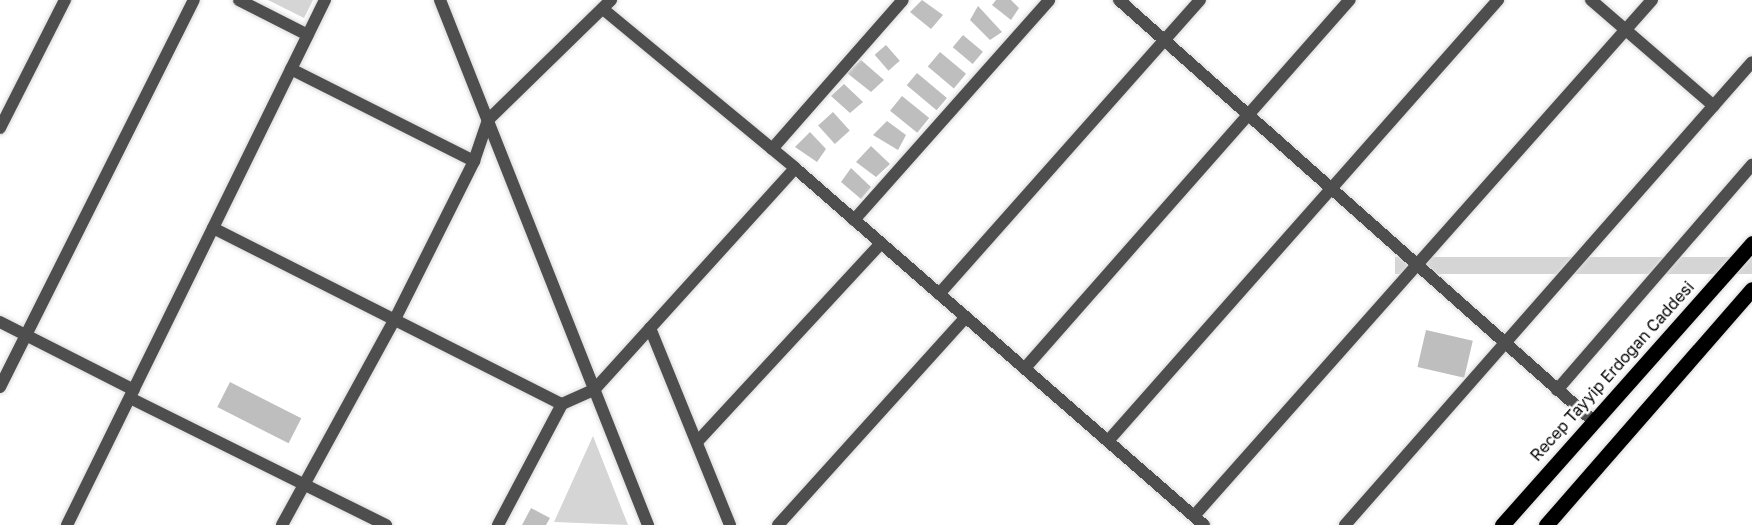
<!DOCTYPE html>
<meta charset="utf-8">
<style>
body{margin:0}
#map{position:relative;width:1752px;height:525px;overflow:hidden;background:#fff;font-family:"Golos Text",sans-serif}
div>[style]{position:absolute}
.green>*{inset:0;background:#d5d5d5;transform-origin:0 0}
.building>*{inset:0;background:#bebebe;transform-origin:0 0}
.roads{filter:drop-shadow(0 0 2px #dbdbdb) drop-shadow(0 0 2px #dbdbdb)}
.minor>*{height:12px;margin:-6px;padding:0 6px;transform-origin:6px;border-radius:6px;background:#4e4e4e}
.tertiary>*{height:12px;margin:-6px;padding:0 6px;transform-origin:6px;border-radius:6px;background:#4e4e4e}
.primary>*{height:15px;margin:-7.5px;padding:0 7.5px;transform-origin:7.5px;border-radius:7.5px;background:#000}
span{translate:-50% -50%;white-space:nowrap;text-align:center;line-height:1.15;-webkit-text-stroke:5px #fff;paint-order:stroke}
.street-label{font-size:16px;color:#000}
</style>
<div id="map">
<div class="green">
<div style="clip-path:polygon(268px 0,313px 0,304px 18px)"></div>
<div style="left:1752px;top:257px;width:17px;height:357px;rotate:90deg"></div>
<div style="clip-path:polygon(593px 436px,628px 525px,554px 522px)"></div>
</div>
<div class="building">
<div style="clip-path:polygon(922px 0,943px 15px,931px 29px,910px 12px)"></div>
<div style="clip-path:polygon(996px 0,1011px 0,1019px 8px,1011px 20px,992px 5px)"></div>
<div style="clip-path:polygon(978px 6px,1002px 32px,990px 40px,970px 20px)"></div>
<div style="left:963px;top:35px;width:26px;height:16px;rotate:40deg"></div>
<div style="left:886px;top:45px;width:21px;height:15px;rotate:49deg"></div>
<div style="left:940px;top:52px;width:34px;height:19px;rotate:40deg"></div>
<div style="clip-path:polygon(861px 60px,884px 80px,871px 92px,847px 73px)"></div>
<div style="left:917px;top:73px;width:39px;height:16px;rotate:40deg"></div>
<div style="clip-path:polygon(844px 84px,863px 102px,850px 113px,831px 96px)"></div>
<div style="left:902px;top:96px;width:35px;height:19px;rotate:39deg"></div>
<div style="left:833px;top:112px;width:25px;height:20px;rotate:48deg"></div>
<div style="clip-path:polygon(887px 121px,906px 135px,898px 150px,873px 135px)"></div>
<div style="clip-path:polygon(810px 132px,826px 149px,817px 162px,795px 147px)"></div>
<div style="clip-path:polygon(871px 146px,890px 164px,876px 177px,856px 162px)"></div>
<div style="clip-path:polygon(851px 168px,871px 187px,861px 199px,841px 182px)"></div>
<div style="left:1426px;top:330px;width:48px;height:38px;rotate:13deg"></div>
<div style="left:230px;top:382px;width:80px;height:28px;rotate:27deg"></div>
<div style="clip-path:polygon(531px 508px,550px 518px,546px 525px,522px 525px)"></div>
</div>
<div class="roads">
<div class="minor">
<div style="left:239px;top:0;width:77px;rotate:26.9deg"></div>
<div style="left:1119px;top:0;width:631px;rotate:41.6deg"></div>
<div style="left:1591px;top:0;width:162px;rotate:40.8deg"></div>
<div style="left:603px;top:9px;width:249px;rotate:39.6deg"></div>
<div style="left:795px;top:168px;width:543px;rotate:41.12deg"></div>
<div style="left:291px;top:69px;width:205px;rotate:26.7deg"></div>
<div style="left:0;top:128px;width:144px;rotate:-63.1deg"></div>
<div style="left:772px;top:149px;width:198px;rotate:-48.7deg"></div>
<div style="left:854px;top:220px;width:294px;rotate:-48.4deg"></div>
<div style="left:213px;top:228px;width:391px;rotate:26.8deg"></div>
<div style="left:562px;top:404px;width:35px;rotate:-24deg"></div>
<div style="left:594px;top:390px;width:299px;rotate:-47.8deg"></div>
<div style="left:939px;top:294px;width:393px;rotate:-48.4deg"></div>
<div style="left:0;top:322px;width:150px;rotate:26.9deg"></div>
<div style="left:650px;top:328px;width:213px;rotate:67.9deg"></div>
<div style="left:1025px;top:368px;width:491px;rotate:-48.6deg"></div>
<div style="left:0;top:387px;width:433px;rotate:-63.4deg"></div>
<div style="left:1557px;top:390px;width:298px;rotate:-49.1deg"></div>
<div style="left:130px;top:398px;width:286px;rotate:26.4deg"></div>
<div style="left:1108px;top:441px;width:589px;rotate:-48.51deg"></div>
<div style="left:697px;top:442px;width:271px;rotate:-47.2deg"></div>
<div style="left:1194px;top:516px;width:690px;rotate:-48.41deg"></div>
<div style="left:282px;top:525px;width:235px;rotate:-61.3deg"></div>
<div style="left:395px;top:319px;width:177px;rotate:-63.4deg"></div>
<div style="left:474px;top:161px;width:43px;rotate:-71.1deg"></div>
<div style="left:498px;top:525px;width:137px;rotate:-62.1deg"></div>
<div style="left:778px;top:525px;width:280px;rotate:-47.9deg"></div>
<div style="left:1345px;top:525px;width:616px;rotate:-48.68deg"></div>
</div>
<div class="tertiary">
<div style="left:440px;top:0;width:565px;rotate:68.39deg"></div>
<div style="left:488px;top:120px;width:172px;rotate:-44.3deg"></div>
<div style="left:67px;top:525px;width:585px;rotate:-63.83deg"></div>
</div>
<div class="primary">
<div style="left:1502px;top:525px;width:377px;rotate:-48.4deg"></div>
<div style="left:1546px;top:525px;width:313px;rotate:-48.9deg"></div>
</div>
</div>
<div class="street-label">
<span style="left:1612px;top:371px;rotate:-48deg">Recep Tayyip Erdoğan Caddesi</span>
</div>
</div>
